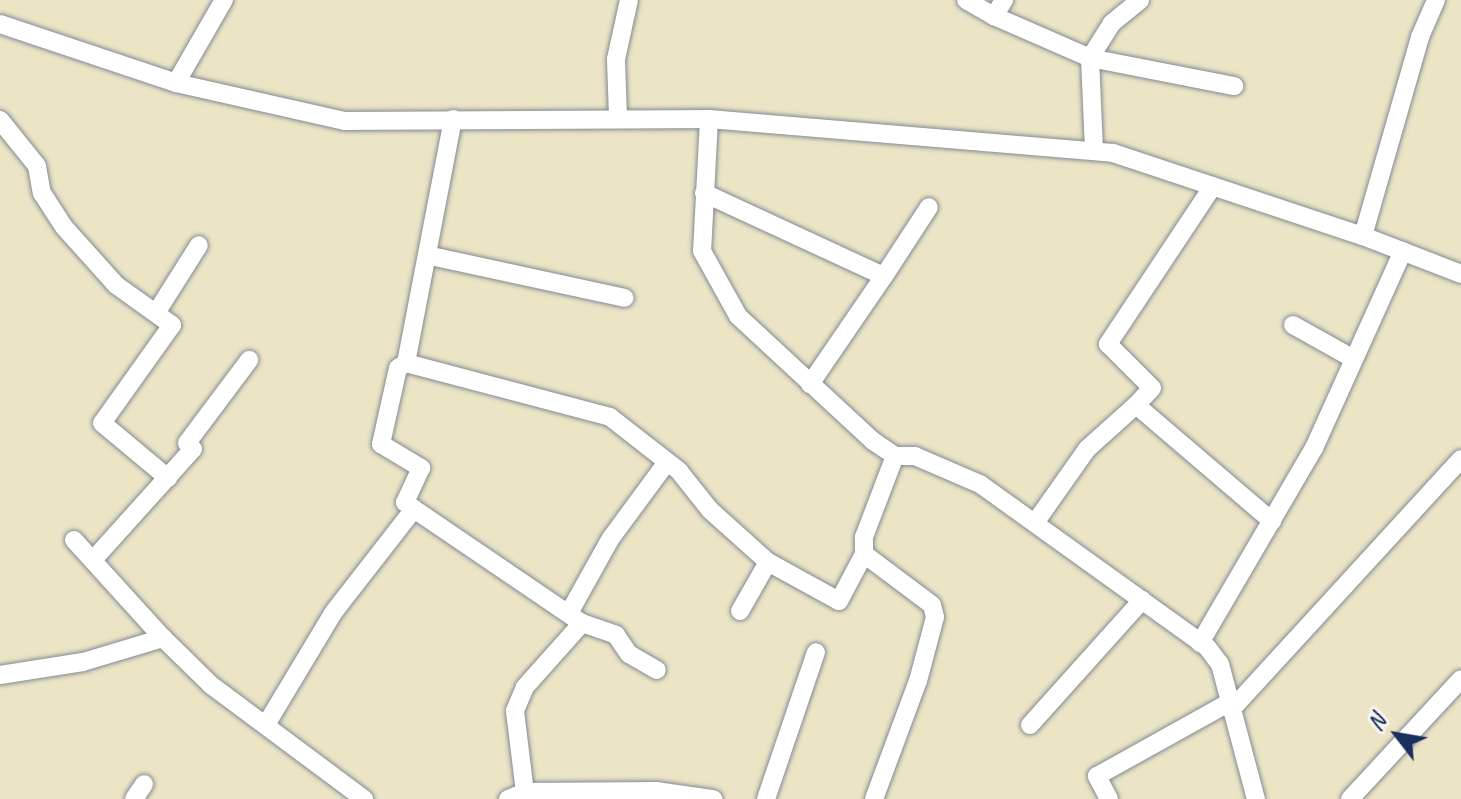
<!DOCTYPE html>
<style>
body{margin:0}
#map{position:relative;width:1461px;height:799px;overflow:hidden;background:#ebe4c5;font-family:Caveat,sans-serif}
div>[style]{position:absolute}
.roads{filter:drop-shadow(0 0 2px #838a92) drop-shadow(0 0 2px #838a92)}
.minor>*{height:18px;margin:-9px;padding:0 9px;transform-origin:9px;border-radius:9px;background:#fff}
span{translate:-50% -50%;white-space:nowrap;text-align:center;line-height:1.15;-webkit-text-stroke:8px #f6f6f2;paint-order:stroke}
.north{position:absolute;left:1357px;top:695px;width:80px;height:80px;-webkit-text-stroke:6px #f6f6f2;paint-order:stroke;rotate:301deg;font-size:22px;font-weight:700;line-height:32px;text-align:center;color:#1b2f5e}
.north::after{content:'';display:block;margin:auto;width:28px;height:36px;background:#1b2f5e;clip-path:polygon(50% 0,100% 100%,50% 72%,0 100%)}
</style>
<div id="map">
<div class="roads">
<div class="minor">
<div style="left:966px;top:0;width:32px;rotate:30deg"></div>
<div style="left:1004px;top:0;width:19px;rotate:122deg"></div>
<div style="left:994px;top:16px;width:105px;rotate:23.6deg"></div>
<div style="left:1090px;top:58px;width:41px;rotate:-57.8deg"></div>
<div style="left:1112px;top:23px;width:36px;rotate:-39deg"></div>
<div style="left:0;top:24px;width:186px;rotate:18.5deg"></div>
<div style="left:176px;top:83px;width:173px;rotate:12.7deg"></div>
<div style="left:345px;top:121px;width:364px;rotate:-0.3deg"></div>
<div style="left:709px;top:119px;width:405px;rotate:4.8deg"></div>
<div style="left:1113px;top:153px;width:263px;rotate:18.4deg"></div>
<div style="left:1363px;top:236px;width:105px;rotate:21.2deg"></div>
<div style="left:176px;top:83px;width:96px;rotate:-60deg"></div>
<div style="left:618px;top:117px;width:58px;rotate:-92deg"></div>
<div style="left:616px;top:59px;width:60px;rotate:-77.6deg"></div>
<div style="left:453px;top:119px;width:248px;rotate:100.9deg"></div>
<div style="left:406px;top:363px;width:211px;rotate:14.8deg"></div>
<div style="left:610px;top:417px;width:88px;rotate:38deg"></div>
<div style="left:679px;top:471px;width:50px;rotate:51.5deg"></div>
<div style="left:710px;top:510px;width:78px;rotate:41.9deg"></div>
<div style="left:709px;top:119px;width:132px;rotate:93deg"></div>
<div style="left:702px;top:251px;width:74px;rotate:61deg"></div>
<div style="left:738px;top:316px;width:184px;rotate:42.8deg"></div>
<div style="left:873px;top:441px;width:27px;rotate:34deg"></div>
<div style="left:895px;top:456px;width:20px"></div>
<div style="left:915px;top:456px;width:71px;rotate:23.3deg"></div>
<div style="left:980px;top:484px;width:279px;rotate:35.7deg"></div>
<div style="left:1207px;top:647px;width:21px;rotate:53deg"></div>
<div style="left:1220px;top:664px;width:140px;rotate:75.1deg"></div>
<div style="left:0;top:120px;width:59px;rotate:51.2deg"></div>
<div style="left:37px;top:166px;width:27px;rotate:80deg"></div>
<div style="left:42px;top:193px;width:40px;rotate:57.1deg"></div>
<div style="left:64px;top:227px;width:78px;rotate:48.1deg"></div>
<div style="left:116px;top:285px;width:69px;rotate:35.5deg"></div>
<div style="left:172px;top:325px;width:120px;rotate:125.5deg"></div>
<div style="left:102px;top:423px;width:86px;rotate:39.8deg"></div>
<div style="left:1094px;top:150px;width:92px;rotate:-92.5deg"></div>
<div style="left:1090px;top:58px;width:147px;rotate:11deg"></div>
<div style="left:1213px;top:186px;width:190px;rotate:123.6deg"></div>
<div style="left:1108px;top:344px;width:62px;rotate:45deg"></div>
<div style="left:1152px;top:388px;width:23px;rotate:133deg"></div>
<div style="left:1136px;top:405px;width:179px;rotate:40.5deg"></div>
<div style="left:704px;top:193px;width:198px;rotate:24.8deg"></div>
<div style="left:884px;top:276px;width:131px;rotate:124.4deg"></div>
<div style="left:1363px;top:236px;width:207px;rotate:-74deg"></div>
<div style="left:1420px;top:37px;width:40px;rotate:-66.6deg"></div>
<div style="left:431px;top:256px;width:198px;rotate:12.2deg"></div>
<div style="left:884px;top:276px;width:82px;rotate:-56.9deg"></div>
<div style="left:156px;top:313px;width:80px;rotate:-57.7deg"></div>
<div style="left:1293px;top:325px;width:68px;rotate:29.2deg"></div>
<div style="left:406px;top:363px;width:9px;rotate:148deg"></div>
<div style="left:398px;top:368px;width:78px;rotate:102.6deg"></div>
<div style="left:381px;top:444px;width:47px;rotate:31deg"></div>
<div style="left:421px;top:468px;width:38px;rotate:115deg"></div>
<div style="left:405px;top:502px;width:11px;rotate:38deg"></div>
<div style="left:1037px;top:520px;width:87px;rotate:-54.8deg"></div>
<div style="left:1087px;top:449px;width:66px;rotate:-41.9deg"></div>
<div style="left:74px;top:540px;width:132px;rotate:47.8deg"></div>
<div style="left:93px;top:560px;width:149px;rotate:-48deg"></div>
<div style="left:193px;top:449px;width:8px;rotate:-135deg"></div>
<div style="left:187px;top:443px;width:104px;rotate:-53.2deg"></div>
<div style="left:740px;top:611px;width:56px;rotate:-60.3deg"></div>
<div style="left:768px;top:562px;width:81px;rotate:28.8deg"></div>
<div style="left:839px;top:601px;width:53px;rotate:-62deg"></div>
<div style="left:569px;top:613px;width:86px;rotate:-60.8deg"></div>
<div style="left:611px;top:538px;width:94px;rotate:-53.6deg"></div>
<div style="left:582px;top:623px;width:36px;rotate:19deg"></div>
<div style="left:616px;top:635px;width:23px;rotate:56deg"></div>
<div style="left:629px;top:654px;width:32px;rotate:30deg"></div>
<div style="left:1200px;top:643px;width:226px;rotate:-59.7deg"></div>
<div style="left:1314px;top:448px;width:216px;rotate:-65.7deg"></div>
<div style="left:0;top:675px;width:84px;rotate:-8.9deg"></div>
<div style="left:83px;top:662px;width:84px;rotate:-16.7deg"></div>
<div style="left:163px;top:638px;width:67px;rotate:44.4deg"></div>
<div style="left:211px;top:685px;width:191px;rotate:36.7deg"></div>
<div style="left:1231px;top:710px;width:340px;rotate:-47.5deg"></div>
<div style="left:267px;top:723px;width:128px;rotate:-59deg"></div>
<div style="left:333px;top:613px;width:132px;rotate:-52.1deg"></div>
<div style="left:414px;top:509px;width:203px;rotate:34.2deg"></div>
<div style="left:582px;top:623px;width:86px;rotate:131.7deg"></div>
<div style="left:525px;top:687px;width:26px;rotate:113deg"></div>
<div style="left:515px;top:711px;width:82px;rotate:83deg"></div>
<div style="left:1030px;top:725px;width:168px;rotate:-48.1deg"></div>
<div style="left:134px;top:799px;width:18px;rotate:-56deg"></div>
<div style="left:508px;top:799px;width:18px;rotate:-22deg"></div>
<div style="left:525px;top:792px;width:131px;rotate:-0.4deg"></div>
<div style="left:656px;top:791px;width:58px;rotate:8deg"></div>
<div style="left:766px;top:799px;width:155px;rotate:-71.2deg"></div>
<div style="left:874px;top:799px;width:126px;rotate:-69.6deg"></div>
<div style="left:918px;top:681px;width:66px;rotate:-75.1deg"></div>
<div style="left:935px;top:617px;width:12px;rotate:-104deg"></div>
<div style="left:932px;top:605px;width:85px;rotate:-143.1deg"></div>
<div style="left:864px;top:554px;width:17px;rotate:-90deg"></div>
<div style="left:864px;top:537px;width:87px;rotate:-69.1deg"></div>
<div style="left:1109px;top:799px;width:26px;rotate:-118deg"></div>
<div style="left:1097px;top:776px;width:152px;rotate:-29.1deg"></div>
<div style="left:1350px;top:799px;width:163px;rotate:-47.2deg"></div>
</div>
</div>
<div class="north">N</div>
</div>
